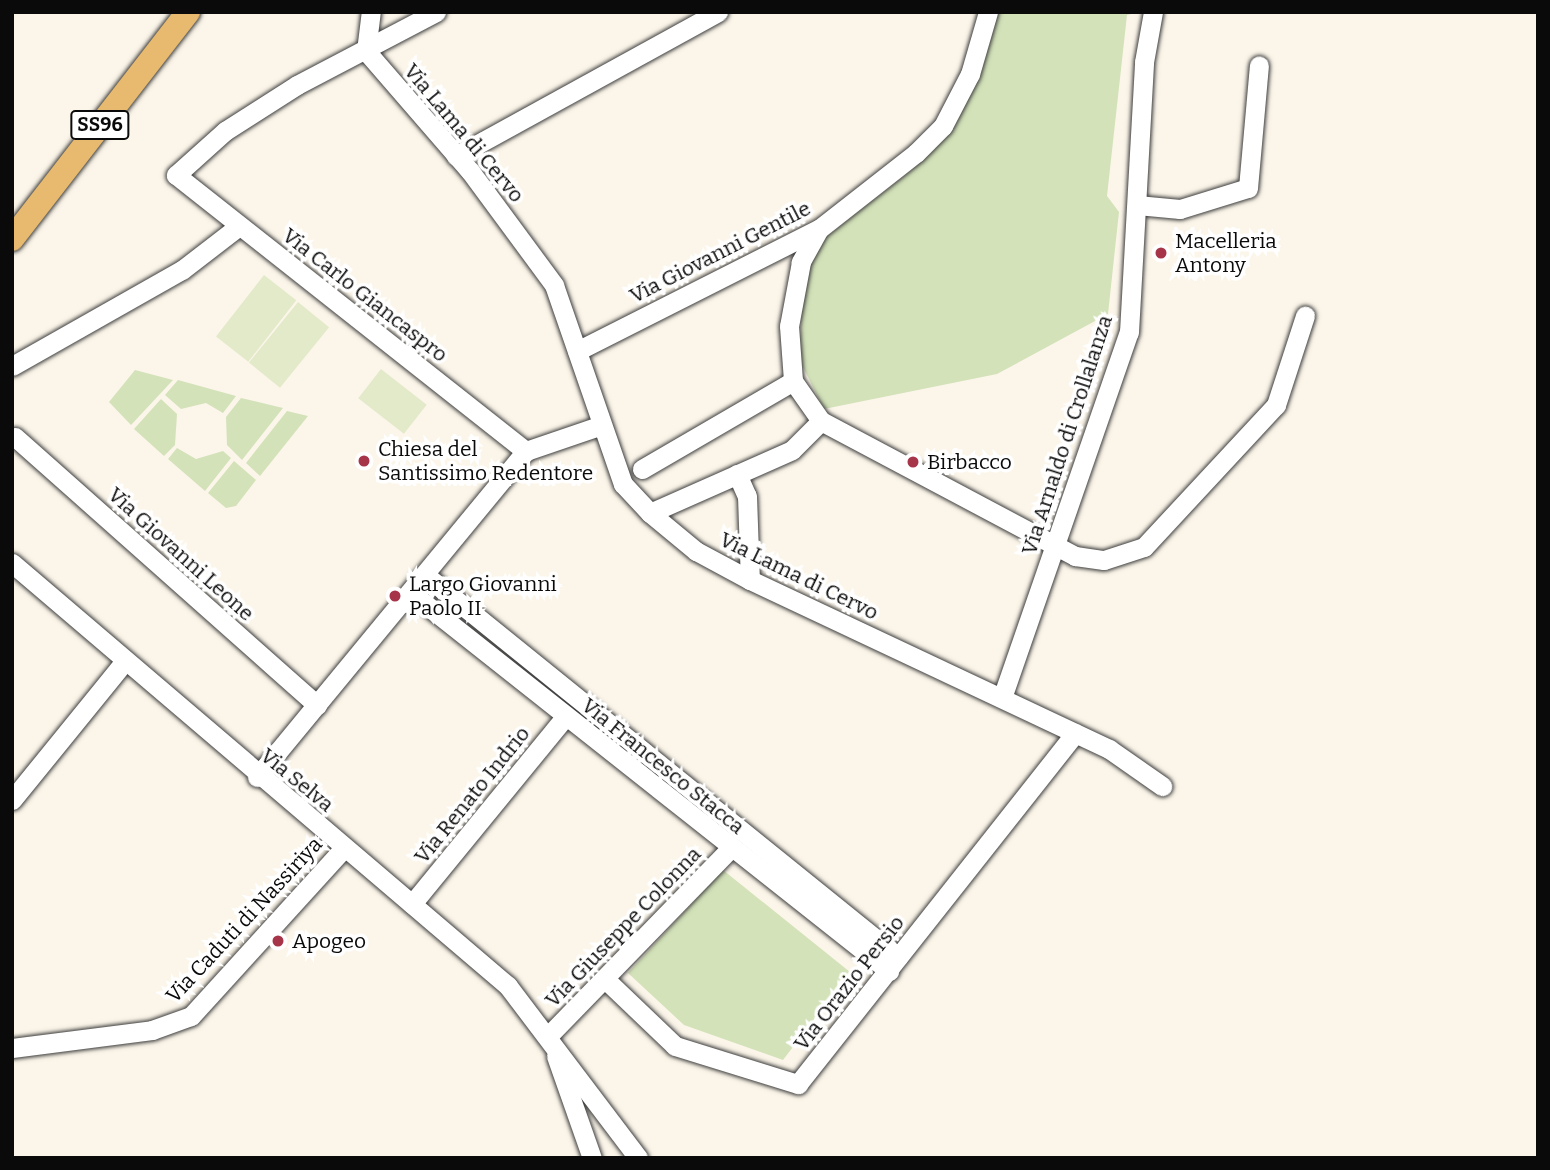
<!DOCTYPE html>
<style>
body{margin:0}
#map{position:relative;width:1550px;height:1170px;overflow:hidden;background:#fcf6ea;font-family:Bitter,serif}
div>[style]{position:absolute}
.green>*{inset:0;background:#d3e2b9}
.pitch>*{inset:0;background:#e3eac9;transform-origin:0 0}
.roads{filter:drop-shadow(0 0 2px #3d3d3d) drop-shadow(0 0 2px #3d3d3d)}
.minor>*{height:19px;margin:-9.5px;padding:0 9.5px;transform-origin:9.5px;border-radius:9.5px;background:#fff}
.major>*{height:24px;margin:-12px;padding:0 12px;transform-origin:12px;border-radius:12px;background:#e7ba70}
.dots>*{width:19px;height:19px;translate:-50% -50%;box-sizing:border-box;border:4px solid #fff;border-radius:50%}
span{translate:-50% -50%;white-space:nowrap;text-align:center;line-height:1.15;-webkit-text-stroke:7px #fff;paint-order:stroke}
.shield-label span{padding:2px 5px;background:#fff;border:2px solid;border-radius:5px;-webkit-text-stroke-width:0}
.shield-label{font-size:19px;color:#0a0a0a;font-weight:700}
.street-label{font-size:21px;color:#0a0a0a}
.poi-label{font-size:21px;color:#0a0a0a}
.left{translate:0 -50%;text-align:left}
.frame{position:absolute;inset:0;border:14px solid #0a0a0a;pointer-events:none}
</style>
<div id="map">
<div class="green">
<div style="clip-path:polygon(997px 12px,1139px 12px,1127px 15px,1107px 196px,1119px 212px,1108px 314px,997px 374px,824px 409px,800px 361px,802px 276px,821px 241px,912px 170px,953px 125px,981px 71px)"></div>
<div style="clip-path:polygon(135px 370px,173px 380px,131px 425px,109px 402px)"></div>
<div style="clip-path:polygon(178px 380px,236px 396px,223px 413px,206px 403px,181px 409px,165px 395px)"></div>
<div style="clip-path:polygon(241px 398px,283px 408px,242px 460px,227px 445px,226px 417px)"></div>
<div style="clip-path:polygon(161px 399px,177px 414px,175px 445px,164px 456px,134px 429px)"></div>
<div style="clip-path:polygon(287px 411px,308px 416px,260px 476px,246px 463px)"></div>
<div style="clip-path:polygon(177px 448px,196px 459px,223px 451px,231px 458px,205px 491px,168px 459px)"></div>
<div style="clip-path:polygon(234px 461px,256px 480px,236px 506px,226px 508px,208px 493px)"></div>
<div style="clip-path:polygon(723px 870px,850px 972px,783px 1060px,684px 1025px,628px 973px)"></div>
</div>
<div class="pitch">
<div style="left:264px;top:275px;width:41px;height:78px;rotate:38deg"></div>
<div style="left:298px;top:302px;width:40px;height:78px;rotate:39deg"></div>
<div style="left:381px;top:369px;width:58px;height:37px;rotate:38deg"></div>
</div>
<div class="roads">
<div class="minor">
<div style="left:436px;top:12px;width:157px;rotate:152.3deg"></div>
<div style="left:297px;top:85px;width:85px;rotate:147.4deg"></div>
<div style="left:225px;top:131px;width:66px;rotate:138.1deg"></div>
<div style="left:176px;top:175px;width:446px;rotate:38.3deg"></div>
<div style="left:366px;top:51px;width:159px;rotate:49.1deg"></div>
<div style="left:470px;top:171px;width:142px;rotate:53.6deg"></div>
<div style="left:554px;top:285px;width:211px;rotate:70.9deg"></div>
<div style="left:623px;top:484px;width:40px;rotate:47deg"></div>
<div style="left:650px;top:513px;width:60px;rotate:39.6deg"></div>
<div style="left:696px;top:551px;width:61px;rotate:28.2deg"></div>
<div style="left:750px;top:580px;width:397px;rotate:25.2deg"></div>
<div style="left:1109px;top:749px;width:65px;rotate:34.9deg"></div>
<div style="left:366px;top:51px;width:39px;rotate:-83deg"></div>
<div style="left:456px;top:156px;width:299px;rotate:-28.8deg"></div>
<div style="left:1137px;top:205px;width:43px;rotate:5.3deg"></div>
<div style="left:1180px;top:209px;width:71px;rotate:-17.2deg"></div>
<div style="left:1248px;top:188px;width:123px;rotate:-84.9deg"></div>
<div style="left:819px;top:229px;width:38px;rotate:119deg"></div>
<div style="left:801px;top:262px;width:65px;rotate:100.6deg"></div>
<div style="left:789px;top:326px;width:55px;rotate:85.8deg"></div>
<div style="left:793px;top:381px;width:49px;rotate:55deg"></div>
<div style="left:821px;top:421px;width:288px;rotate:28deg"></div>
<div style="left:1075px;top:556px;width:29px;rotate:8deg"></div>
<div style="left:1104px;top:560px;width:42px;rotate:-18deg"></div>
<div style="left:1144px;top:547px;width:194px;rotate:-47.1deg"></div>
<div style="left:1276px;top:405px;width:94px;rotate:-72deg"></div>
<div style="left:577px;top:351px;width:271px;rotate:-26.8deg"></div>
<div style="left:819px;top:229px;width:123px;rotate:-38.1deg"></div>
<div style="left:916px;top:153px;width:38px;rotate:-45deg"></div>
<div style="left:943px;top:126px;width:59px;rotate:-62.6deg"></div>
<div style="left:970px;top:74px;width:65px;rotate:-73.8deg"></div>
<div style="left:12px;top:366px;width:195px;rotate:-29.5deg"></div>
<div style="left:182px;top:270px;width:72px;rotate:-37.7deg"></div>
<div style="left:15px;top:437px;width:404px;rotate:41.6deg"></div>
<div style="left:642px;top:469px;width:175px;rotate:-30.2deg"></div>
<div style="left:737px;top:474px;width:24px;rotate:66deg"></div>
<div style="left:747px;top:496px;width:84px;rotate:88deg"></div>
<div style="left:650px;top:513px;width:155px;rotate:-23.9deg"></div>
<div style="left:792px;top:450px;width:41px;rotate:-45deg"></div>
<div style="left:12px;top:563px;width:652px;rotate:40.46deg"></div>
<div style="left:508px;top:986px;width:216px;rotate:52.9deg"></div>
<div style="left:425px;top:575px;width:608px;rotate:38.92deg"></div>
<div style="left:410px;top:592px;width:611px;rotate:38.35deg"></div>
<div style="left:1002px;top:698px;width:387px;rotate:-70.9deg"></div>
<div style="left:1129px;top:332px;width:270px;rotate:-86.8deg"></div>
<div style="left:1144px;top:62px;width:51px;rotate:-79.8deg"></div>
<div style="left:257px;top:777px;width:423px;rotate:-50.5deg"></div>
<div style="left:526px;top:451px;width:77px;rotate:-18.9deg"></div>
<div style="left:12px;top:800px;width:178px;rotate:-50.9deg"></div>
<div style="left:412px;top:904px;width:243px;rotate:-50.7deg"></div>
<div style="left:606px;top:980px;width:95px;rotate:43.7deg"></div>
<div style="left:675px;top:1046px;width:129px;rotate:17.2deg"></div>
<div style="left:798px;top:1084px;width:447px;rotate:-51.7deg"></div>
<div style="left:549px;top:1035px;width:258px;rotate:-45.8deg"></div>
<div style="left:12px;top:1048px;width:141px;rotate:-7.3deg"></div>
<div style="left:152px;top:1030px;width:41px;rotate:-19.7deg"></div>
<div style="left:191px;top:1016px;width:227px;rotate:-47.7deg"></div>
<div style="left:556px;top:1056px;width:108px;rotate:70.6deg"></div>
</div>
<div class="major">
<div style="left:12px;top:239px;width:287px;rotate:-52.2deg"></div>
</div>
</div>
<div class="dots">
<div style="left:1161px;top:253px;background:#a7354a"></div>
<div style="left:364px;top:461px;background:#a7354a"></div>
<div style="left:913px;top:462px;background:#a7354a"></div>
<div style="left:395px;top:596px;background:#a7354a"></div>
<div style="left:278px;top:941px;background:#a7354a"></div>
</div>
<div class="shield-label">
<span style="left:100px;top:125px">SS96</span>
</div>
<div class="street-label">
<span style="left:464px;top:133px;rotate:50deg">Via Lama di Cervo</span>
<span style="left:720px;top:252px;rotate:-27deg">Via Giovanni Gentile</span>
<span style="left:365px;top:295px;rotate:38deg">Via Carlo Giancaspro</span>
<span style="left:1067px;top:435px;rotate:-72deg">Via Arnaldo di Crollalanza</span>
<span style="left:181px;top:554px;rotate:42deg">Via Giovanni Leone</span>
<span style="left:799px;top:576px;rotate:26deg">Via Lama di Cervo</span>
<span style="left:663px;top:766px;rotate:39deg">Via Francesco Stacca</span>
<span style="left:297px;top:780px;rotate:39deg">Via Selva</span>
<span style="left:472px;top:795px;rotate:-51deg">Via Renato Indrio</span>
<span style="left:244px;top:920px;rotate:-47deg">Via Caduti di Nassiriya</span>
<span style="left:623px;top:927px;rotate:-46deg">Via Giuseppe Colonna</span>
<span style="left:849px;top:983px;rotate:-52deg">Via Orazio Persio</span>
</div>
<div class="poi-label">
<span class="left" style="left:1175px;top:253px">Macelleria<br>Antony</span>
<span class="left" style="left:378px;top:461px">Chiesa del<br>Santissimo Redentore</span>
<span class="left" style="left:927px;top:462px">Birbacco</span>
<span class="left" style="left:409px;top:596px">Largo Giovanni<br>Paolo II</span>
<span class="left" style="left:292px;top:941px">Apogeo</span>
</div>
<div class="frame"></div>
</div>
